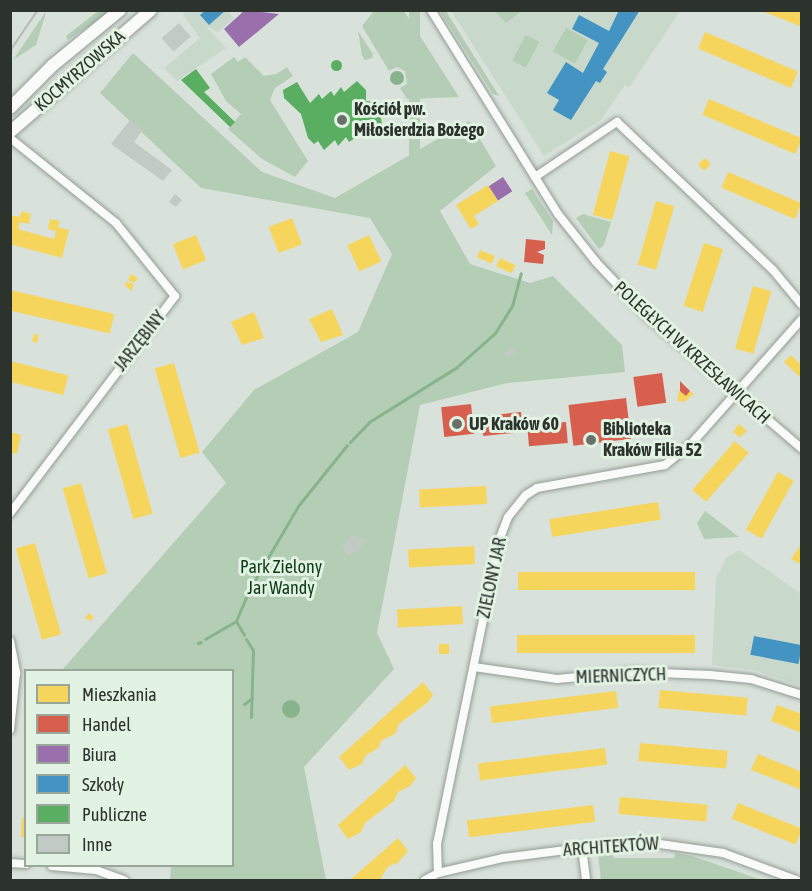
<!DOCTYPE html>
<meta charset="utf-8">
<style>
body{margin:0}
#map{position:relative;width:812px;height:891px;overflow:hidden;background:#d8e2da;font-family:"Asap Condensed",sans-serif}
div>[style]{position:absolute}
.built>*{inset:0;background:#c8d8ca}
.green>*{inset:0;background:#b4ceb6;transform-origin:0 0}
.water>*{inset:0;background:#87b48c}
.round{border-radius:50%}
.homes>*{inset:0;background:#f6d55c;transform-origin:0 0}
.shops>*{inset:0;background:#d6604d;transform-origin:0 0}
.offices>*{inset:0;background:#9970ab;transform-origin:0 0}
.schools>*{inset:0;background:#4393c3;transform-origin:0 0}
.public>*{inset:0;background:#5aae61}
.stream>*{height:3px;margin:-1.5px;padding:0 1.5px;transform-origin:1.5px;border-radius:1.5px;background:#87b48c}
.building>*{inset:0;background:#c2cac4;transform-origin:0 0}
.roads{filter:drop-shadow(0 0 2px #949c95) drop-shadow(0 0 2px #949c95)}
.minor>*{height:8px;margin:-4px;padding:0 4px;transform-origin:4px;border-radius:4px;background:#f9fbf9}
.secondary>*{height:12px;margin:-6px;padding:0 6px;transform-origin:6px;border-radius:6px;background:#f9fbf9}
.tram>*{height:1.5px;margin:-0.75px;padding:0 0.75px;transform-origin:0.75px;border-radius:0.75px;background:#b9bbb9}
.dots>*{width:16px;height:16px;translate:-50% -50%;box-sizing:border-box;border:3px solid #e2f2e3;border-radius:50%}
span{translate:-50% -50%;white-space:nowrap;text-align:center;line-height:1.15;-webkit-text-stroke:6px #e2f2e3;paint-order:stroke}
.street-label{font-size:18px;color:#2c332d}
.poi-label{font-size:18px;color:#2c332d;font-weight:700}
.left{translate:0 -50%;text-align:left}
.park-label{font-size:18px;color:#0d3b16}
.frame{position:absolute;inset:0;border:12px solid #2c332d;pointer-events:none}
.legend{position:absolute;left:24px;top:669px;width:210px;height:198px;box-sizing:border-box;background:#e2f2e3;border:2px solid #99a69a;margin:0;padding:8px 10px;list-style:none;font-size:18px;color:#2c332d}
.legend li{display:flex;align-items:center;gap:12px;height:30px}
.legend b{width:30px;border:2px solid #99a69a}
</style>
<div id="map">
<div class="built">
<div style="clip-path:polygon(186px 11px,228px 11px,234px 18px,218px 32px,205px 25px,226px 48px,177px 81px,164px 68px,200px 38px,183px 15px)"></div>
<div style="clip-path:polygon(451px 11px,680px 11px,629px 88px,625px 85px,601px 120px,544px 156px)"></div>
<div style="clip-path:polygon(739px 550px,801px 594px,801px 686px,754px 670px,712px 665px,716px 579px,726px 558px)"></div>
</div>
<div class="green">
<div style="clip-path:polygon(98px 11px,111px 11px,68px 40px,66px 36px)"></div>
<div style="clip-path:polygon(374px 11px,404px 11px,459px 97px,407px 99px,400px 88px,407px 84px,405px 71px,397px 67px,389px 71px,362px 26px)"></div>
<div style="left:409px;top:11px;width:11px;height:189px"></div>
<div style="clip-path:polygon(440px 11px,446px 11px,499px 96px,493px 94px)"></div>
<div style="clip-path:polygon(495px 11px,521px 11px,506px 23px)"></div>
<div style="clip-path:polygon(46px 13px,36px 45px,13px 60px,45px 13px)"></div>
<div style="left:566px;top:28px;width:25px;height:27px;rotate:29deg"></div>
<div style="clip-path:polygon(358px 31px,373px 54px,372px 58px,365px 60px,362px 56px)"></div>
<div style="left:526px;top:35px;width:15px;height:29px;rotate:28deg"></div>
<div style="clip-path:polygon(133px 53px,262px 172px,335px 198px,469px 121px,496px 166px,440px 211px,470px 264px,530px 283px,553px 276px,622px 345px,625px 372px,507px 383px,420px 405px,377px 633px,394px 669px,304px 767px,326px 880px,170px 880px,171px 866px,232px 866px,232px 670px,62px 670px,226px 483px,202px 452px,254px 390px,358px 332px,392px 254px,370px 218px,201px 188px,100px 93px)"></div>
<div style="clip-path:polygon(234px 57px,238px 62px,245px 57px,264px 76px,276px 74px,287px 67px,293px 76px,275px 88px,270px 100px,308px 161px,295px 177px,262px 159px,228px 129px,241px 114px,226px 101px,211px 74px)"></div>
<div style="clip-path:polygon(532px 189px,553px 221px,552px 235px,525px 193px)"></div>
<div style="clip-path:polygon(583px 214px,611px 222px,604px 245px,599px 249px,576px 218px)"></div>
<div style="clip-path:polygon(705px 511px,739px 537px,704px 539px,697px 523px)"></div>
<div style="clip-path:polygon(613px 853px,614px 858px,674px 858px,675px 853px,692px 856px,762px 880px,601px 880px,598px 855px)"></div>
</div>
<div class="water">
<div class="round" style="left:390px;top:71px;width:14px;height:14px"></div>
<div class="round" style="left:282px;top:700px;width:18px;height:18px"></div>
</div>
<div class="homes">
<div style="clip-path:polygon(762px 10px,802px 10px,802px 27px,762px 11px)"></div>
<div style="left:705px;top:32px;width:101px;height:18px;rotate:23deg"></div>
<div style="left:709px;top:99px;width:101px;height:17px;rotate:23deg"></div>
<div style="left:610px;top:151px;width:20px;height:66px;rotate:15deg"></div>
<div style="clip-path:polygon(705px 158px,711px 164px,704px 171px,698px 164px)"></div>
<div style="left:728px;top:172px;width:80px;height:17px;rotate:23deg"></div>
<div style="clip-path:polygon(488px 185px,498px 201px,474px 216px,479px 224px,471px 229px,456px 205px)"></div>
<div style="left:656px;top:201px;width:19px;height:66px;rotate:16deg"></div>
<div style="clip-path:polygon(22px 211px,31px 214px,29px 224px,20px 222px,18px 229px,54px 239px,56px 231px,48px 229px,50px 219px,60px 221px,58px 227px,69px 230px,62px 258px,10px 244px,10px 215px,20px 217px)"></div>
<div style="left:292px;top:218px;width:28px;height:25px;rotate:69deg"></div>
<div style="left:196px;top:235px;width:27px;height:25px;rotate:68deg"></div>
<div style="left:369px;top:235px;width:29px;height:24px;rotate:65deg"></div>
<div style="left:704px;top:243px;width:20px;height:66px;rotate:18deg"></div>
<div style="left:480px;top:250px;width:16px;height:8px;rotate:22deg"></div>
<div style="left:500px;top:258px;width:17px;height:9px;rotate:25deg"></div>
<div style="clip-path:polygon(131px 274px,138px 278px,134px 283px,128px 280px)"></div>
<div style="clip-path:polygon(127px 281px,134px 285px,131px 291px,125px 285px)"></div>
<div style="left:753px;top:286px;width:19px;height:65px;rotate:16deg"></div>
<div style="left:10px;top:290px;width:107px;height:20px;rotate:13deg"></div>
<div style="clip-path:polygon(332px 309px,343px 335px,321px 342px,309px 319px)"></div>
<div style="clip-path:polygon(254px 312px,264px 338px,242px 345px,231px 322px)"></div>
<div style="clip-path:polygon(34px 334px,39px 335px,37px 343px,32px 341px)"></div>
<div style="clip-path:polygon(791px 355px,802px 366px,802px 379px,784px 362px)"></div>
<div style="left:10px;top:361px;width:60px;height:20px;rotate:14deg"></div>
<div style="left:174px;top:363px;width:93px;height:20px;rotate:74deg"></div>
<div style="clip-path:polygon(679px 390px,686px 396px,690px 391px,694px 394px,684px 402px,677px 401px)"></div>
<div style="left:127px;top:424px;width:93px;height:20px;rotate:74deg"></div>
<div style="clip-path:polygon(739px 424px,747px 431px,740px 437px,733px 432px)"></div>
<div style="clip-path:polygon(10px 432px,21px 435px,17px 454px,10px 452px)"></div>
<div style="left:735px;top:441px;width:18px;height:65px;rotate:41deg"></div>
<div style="left:778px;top:472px;width:18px;height:66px;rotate:29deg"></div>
<div style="left:81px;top:483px;width:94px;height:19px;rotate:74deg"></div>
<div style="left:486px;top:486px;width:18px;height:67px;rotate:87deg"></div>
<div style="left:658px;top:502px;width:18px;height:110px;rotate:81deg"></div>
<div style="left:35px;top:543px;width:95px;height:20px;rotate:74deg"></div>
<div style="clip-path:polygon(802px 543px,802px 565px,791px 559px)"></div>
<div style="left:474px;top:546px;width:18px;height:66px;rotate:87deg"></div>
<div style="left:518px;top:572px;width:177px;height:18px"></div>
<div style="left:462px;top:606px;width:18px;height:65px;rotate:87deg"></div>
<div style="clip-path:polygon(89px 613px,94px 617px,90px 621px,85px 618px)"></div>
<div style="left:517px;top:635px;width:178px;height:18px"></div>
<div style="left:439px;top:644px;width:10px;height:10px"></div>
<div style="clip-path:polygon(423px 682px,433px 695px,428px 702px,399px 724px,395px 734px,382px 740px,378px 748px,366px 755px,362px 764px,349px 770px,339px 757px)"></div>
<div style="left:660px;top:690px;width:88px;height:18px;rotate:5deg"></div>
<div style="left:616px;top:691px;width:17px;height:127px;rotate:83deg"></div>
<div style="clip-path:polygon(777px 705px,802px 714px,802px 733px,771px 721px)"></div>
<div style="left:640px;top:743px;width:88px;height:18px;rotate:5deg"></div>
<div style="left:605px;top:748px;width:17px;height:128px;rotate:83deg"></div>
<div style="clip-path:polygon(758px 754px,802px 772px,802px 790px,751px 770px)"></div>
<div style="clip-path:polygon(405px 765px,416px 778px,410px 786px,398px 792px,394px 801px,365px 823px,361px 832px,348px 839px,338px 825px)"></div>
<div style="left:620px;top:797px;width:88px;height:17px;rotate:5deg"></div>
<div style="left:738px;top:803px;width:69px;height:17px;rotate:22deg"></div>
<div style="left:593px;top:805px;width:17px;height:127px;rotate:83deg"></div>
<div style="clip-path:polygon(22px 818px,26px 818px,26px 837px,21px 837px)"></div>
<div style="clip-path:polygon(398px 838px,408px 851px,396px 865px,394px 863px,387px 868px,380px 880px,350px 880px)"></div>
</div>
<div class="shops">
<div style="clip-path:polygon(526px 239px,545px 241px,545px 249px,537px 252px,544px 255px,543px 264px,524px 262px)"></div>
<div style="left:662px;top:373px;width:30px;height:29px;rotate:82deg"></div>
<div style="clip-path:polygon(680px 381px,690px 391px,686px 396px,680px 391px)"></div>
<div style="left:626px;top:398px;width:41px;height:58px;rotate:83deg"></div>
<div style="left:471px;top:404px;width:30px;height:30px;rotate:84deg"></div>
<div style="left:521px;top:412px;width:20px;height:40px;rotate:84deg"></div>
<div style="left:566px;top:422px;width:21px;height:39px;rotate:85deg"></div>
</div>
<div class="offices">
<div style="clip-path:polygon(245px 10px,279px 14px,239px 47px,224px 29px)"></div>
<div style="left:503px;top:177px;width:17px;height:17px;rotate:57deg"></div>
</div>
<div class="schools">
<div style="clip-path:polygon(206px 10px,226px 10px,209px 25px,200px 15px)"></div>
<div style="clip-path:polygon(619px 10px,640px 10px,603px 69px,607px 72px,600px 83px,596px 81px,571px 120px,553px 110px,559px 100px,547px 93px,566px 62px,583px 73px,599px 43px,572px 29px,579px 15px,609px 31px)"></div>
<div style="left:754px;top:636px;width:49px;height:19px;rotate:11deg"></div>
</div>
<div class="public">
<div class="round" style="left:330.5px;top:59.5px;width:11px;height:11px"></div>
<div style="clip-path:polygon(196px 69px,210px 88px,204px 92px,235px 122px,230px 127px,181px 80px)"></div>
<div style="clip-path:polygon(357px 81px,366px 90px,366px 101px,373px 102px,380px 112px,383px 130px,377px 135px,369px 129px,360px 138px,357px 133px,355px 138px,349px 142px,346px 137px,338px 146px,335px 140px,324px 150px,318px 141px,314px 144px,308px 138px,301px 114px,284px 98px,283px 90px,297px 82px,310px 103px,319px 94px,322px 99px,331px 91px,334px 96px,341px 87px,344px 92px)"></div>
</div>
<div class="stream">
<div style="left:459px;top:365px;width:48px;rotate:-41.6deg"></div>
<div style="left:495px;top:333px;width:32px;rotate:-58deg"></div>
<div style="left:512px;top:306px;width:34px;rotate:-75deg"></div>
<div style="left:350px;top:442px;width:28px;rotate:-46deg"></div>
<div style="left:369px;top:422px;width:104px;rotate:-32deg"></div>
<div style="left:236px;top:621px;width:16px;rotate:60deg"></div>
<div style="left:205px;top:639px;width:36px;rotate:-30deg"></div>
<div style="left:236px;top:621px;width:34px;rotate:-67deg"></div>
<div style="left:249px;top:590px;width:97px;rotate:-59.7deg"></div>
<div style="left:298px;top:506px;width:78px;rotate:-51.2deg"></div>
<div style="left:246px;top:639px;width:13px;rotate:58deg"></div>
<div style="left:253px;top:650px;width:67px;rotate:91.7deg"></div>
<div style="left:198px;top:643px;width:3px;rotate:-18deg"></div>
<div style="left:244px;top:704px;width:10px;rotate:-37deg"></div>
</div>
<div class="building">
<div style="left:179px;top:23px;width:18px;height:23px;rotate:49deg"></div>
<div style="clip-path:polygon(130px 120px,143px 130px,134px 142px,172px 170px,163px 181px,111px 144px)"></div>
<div style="clip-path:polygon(175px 194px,182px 200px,176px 207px,169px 202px)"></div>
<div style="clip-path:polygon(514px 347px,514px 353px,508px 358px,503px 354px)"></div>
<div style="clip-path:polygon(351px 535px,365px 540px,360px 549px,347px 556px,342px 546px)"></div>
</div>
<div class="roads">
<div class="minor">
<div style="left:431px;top:10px;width:240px;rotate:58.1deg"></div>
<div style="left:558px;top:214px;width:61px;rotate:51.6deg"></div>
<div style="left:596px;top:262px;width:74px;rotate:46.6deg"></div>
<div style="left:647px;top:316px;width:204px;rotate:40.6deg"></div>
<div style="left:10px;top:138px;width:136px;rotate:38.7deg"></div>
<div style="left:116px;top:223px;width:94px;rotate:51.1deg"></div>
<div style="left:175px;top:296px;width:273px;rotate:127.2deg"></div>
<div style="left:535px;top:177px;width:99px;rotate:-33.9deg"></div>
<div style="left:617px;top:122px;width:215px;rotate:43.5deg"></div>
<div style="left:773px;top:270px;width:45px;rotate:50.4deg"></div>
<div style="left:10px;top:641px;width:33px;rotate:79deg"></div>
<div style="left:16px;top:673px;width:57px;rotate:96deg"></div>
<div style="left:474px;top:667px;width:84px;rotate:8.2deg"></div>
<div style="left:557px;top:679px;width:76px;rotate:-5.3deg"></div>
<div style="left:633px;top:672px;width:77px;rotate:2.2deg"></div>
<div style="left:710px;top:675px;width:41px;rotate:5.6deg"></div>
<div style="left:751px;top:679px;width:53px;rotate:17.4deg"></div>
<div style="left:582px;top:847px;width:33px;rotate:83deg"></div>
<div style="left:10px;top:863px;width:16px;rotate:4deg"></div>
<div style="left:52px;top:866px;width:44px;rotate:5.2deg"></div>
<div style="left:96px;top:870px;width:30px;rotate:20deg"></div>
<div style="left:438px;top:873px;width:29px;rotate:-92deg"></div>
<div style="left:437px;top:844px;width:312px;rotate:-78.4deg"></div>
<div style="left:500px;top:538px;width:22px;rotate:-69deg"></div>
<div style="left:508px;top:517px;width:28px;rotate:-51deg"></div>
<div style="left:526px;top:495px;width:13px;rotate:-32deg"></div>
<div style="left:537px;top:488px;width:130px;rotate:-10.2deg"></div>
<div style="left:665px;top:465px;width:33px;rotate:-39deg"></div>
<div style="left:691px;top:444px;width:167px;rotate:-48.4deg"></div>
<div style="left:425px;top:880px;width:15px;rotate:-28deg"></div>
<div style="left:438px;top:873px;width:67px;rotate:-13deg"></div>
<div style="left:503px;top:858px;width:103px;rotate:-7.3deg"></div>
<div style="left:605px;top:845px;width:48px;rotate:-2.4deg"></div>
<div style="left:653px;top:843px;width:71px;rotate:8.1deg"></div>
<div style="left:723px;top:853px;width:78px;rotate:20.3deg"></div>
</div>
<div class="secondary">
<div style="left:10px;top:108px;width:61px;rotate:-45deg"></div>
<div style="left:53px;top:65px;width:87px;rotate:-39.4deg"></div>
<div style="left:10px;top:132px;width:186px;rotate:-40.9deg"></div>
</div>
</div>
<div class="tram">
<div style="left:10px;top:51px;width:50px;rotate:-55.7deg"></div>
</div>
<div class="dots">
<div style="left:342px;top:120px;background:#68706a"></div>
<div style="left:457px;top:424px;background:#68706a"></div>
<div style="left:591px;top:440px;background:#68706a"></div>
</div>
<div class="street-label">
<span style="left:80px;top:71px;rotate:-41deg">KOCMYRZOWSKA</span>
<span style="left:140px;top:341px;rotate:-52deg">JARZĘBINY</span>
<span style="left:692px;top:353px;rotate:42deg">POLEGŁYCH W KRZESŁAWICACH</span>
<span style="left:492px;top:578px;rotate:-78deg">ZIELONY JAR</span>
<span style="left:621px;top:676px;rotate:-2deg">MIERNICZYCH</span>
<span style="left:611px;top:847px;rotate:-4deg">ARCHITEKTÓW</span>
</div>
<div class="poi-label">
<span class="left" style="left:354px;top:120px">Kościół pw.<br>Miłosierdzia Bożego</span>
<span class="left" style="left:469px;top:424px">UP Kraków 60</span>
<span class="left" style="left:603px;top:440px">Biblioteka<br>Kraków Filia 52</span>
</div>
<div class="park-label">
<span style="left:281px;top:578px">Park Zielony<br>Jar Wandy</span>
</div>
<div class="frame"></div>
<ul class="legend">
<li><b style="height:16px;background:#f6d55c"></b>Mieszkania</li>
<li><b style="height:16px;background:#d6604d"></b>Handel</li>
<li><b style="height:16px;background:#9970ab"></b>Biura</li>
<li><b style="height:16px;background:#4393c3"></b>Szkoły</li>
<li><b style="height:16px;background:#5aae61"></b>Publiczne</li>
<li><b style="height:16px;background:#c2cac4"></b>Inne</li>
</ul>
</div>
